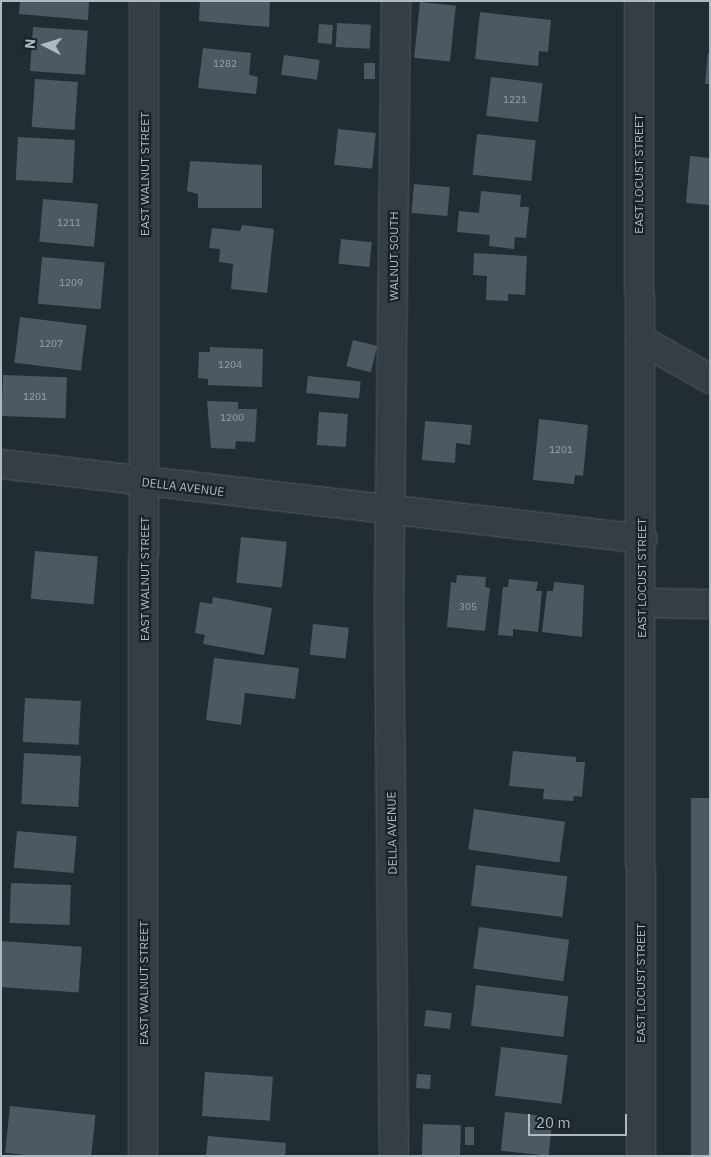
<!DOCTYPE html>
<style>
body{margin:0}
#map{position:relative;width:711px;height:1157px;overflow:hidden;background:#222c33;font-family:"IBM Plex Sans",sans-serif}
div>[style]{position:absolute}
.building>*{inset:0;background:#4d5962;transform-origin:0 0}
.roads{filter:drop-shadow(0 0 1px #525c62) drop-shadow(0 0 1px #525c62)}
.minor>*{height:28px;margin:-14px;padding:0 14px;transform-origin:14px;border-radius:14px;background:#353e44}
span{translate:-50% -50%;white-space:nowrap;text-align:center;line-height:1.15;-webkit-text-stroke:4.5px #1a2329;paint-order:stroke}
.number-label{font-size:10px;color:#96a1a9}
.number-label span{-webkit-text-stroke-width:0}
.street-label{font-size:12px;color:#afb9c1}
.frame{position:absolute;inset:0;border:2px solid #afb9c1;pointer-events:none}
.north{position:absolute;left:20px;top:20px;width:50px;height:50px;-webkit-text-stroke:4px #1a2329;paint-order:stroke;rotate:275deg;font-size:14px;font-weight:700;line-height:20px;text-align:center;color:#afb9c1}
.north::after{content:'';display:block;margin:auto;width:18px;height:22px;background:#afb9c1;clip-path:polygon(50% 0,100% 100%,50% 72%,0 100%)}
.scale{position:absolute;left:528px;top:1114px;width:99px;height:22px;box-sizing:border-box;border:2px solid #afb9c1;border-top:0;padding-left:6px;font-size:15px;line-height:18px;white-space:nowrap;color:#afb9c1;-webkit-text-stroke:4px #1a2329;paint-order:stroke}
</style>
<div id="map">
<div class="building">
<div style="clip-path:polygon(20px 1px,89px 1px,88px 20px,19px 14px)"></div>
<div style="clip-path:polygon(200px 1px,270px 1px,269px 27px,199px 21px)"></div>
<div style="left:420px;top:2px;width:36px;height:56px;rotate:6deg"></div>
<div style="clip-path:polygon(480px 12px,551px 20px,548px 52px,539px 51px,538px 66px,475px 59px)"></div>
<div style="left:337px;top:23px;width:34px;height:24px;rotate:3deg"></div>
<div style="left:319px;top:24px;width:14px;height:19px;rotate:4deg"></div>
<div style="left:33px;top:27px;width:55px;height:44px;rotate:4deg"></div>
<div style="clip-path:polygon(203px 48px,251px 53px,249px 75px,258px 77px,256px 94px,198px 88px)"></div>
<div style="clip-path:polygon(708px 53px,710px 53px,710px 84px,705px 84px)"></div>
<div style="left:284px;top:55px;width:36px;height:20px;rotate:8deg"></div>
<div style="left:364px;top:63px;width:11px;height:16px"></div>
<div style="left:491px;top:77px;width:52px;height:39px;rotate:7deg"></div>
<div style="left:35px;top:79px;width:43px;height:48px;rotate:4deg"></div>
<div style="left:338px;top:129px;width:38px;height:36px;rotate:6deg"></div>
<div style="left:477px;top:134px;width:59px;height:41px;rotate:6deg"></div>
<div style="left:18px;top:137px;width:57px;height:43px;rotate:3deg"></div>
<div style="clip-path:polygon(690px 156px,710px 158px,710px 205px,686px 203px)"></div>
<div style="clip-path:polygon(190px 161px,262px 165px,262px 208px,198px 208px,198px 194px,187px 191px)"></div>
<div style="left:414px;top:184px;width:36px;height:29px;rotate:5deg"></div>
<div style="clip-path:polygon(481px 191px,521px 195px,520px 207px,529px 207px,526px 238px,515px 237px,514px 249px,489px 246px,490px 235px,457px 232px,459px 211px,479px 213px)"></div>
<div style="left:43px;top:199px;width:55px;height:43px;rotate:5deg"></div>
<div style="clip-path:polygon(242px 225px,274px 229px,267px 293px,231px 289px,233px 264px,219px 262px,220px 249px,209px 248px,212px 228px,240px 231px)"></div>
<div style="left:341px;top:239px;width:31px;height:25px;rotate:6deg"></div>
<div style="clip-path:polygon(474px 253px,527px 256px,525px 295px,508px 294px,508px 301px,486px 300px,487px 276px,473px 275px)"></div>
<div style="left:42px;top:257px;width:63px;height:47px;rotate:5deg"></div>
<div style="left:20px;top:317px;width:67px;height:46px;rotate:7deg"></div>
<div style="left:353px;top:340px;width:25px;height:27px;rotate:14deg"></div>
<div style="clip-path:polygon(210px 347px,263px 349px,262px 387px,208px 385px,208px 379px,198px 378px,199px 352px,210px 352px)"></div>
<div style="left:3px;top:375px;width:64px;height:41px;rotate:2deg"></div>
<div style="left:308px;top:376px;width:53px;height:17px;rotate:6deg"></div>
<div style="clip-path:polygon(207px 401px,238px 402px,238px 409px,257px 409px,255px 442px,236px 441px,235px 449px,211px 448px)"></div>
<div style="left:319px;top:412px;width:29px;height:33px;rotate:4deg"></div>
<div style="clip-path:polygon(539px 419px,588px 425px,583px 476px,575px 475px,574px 484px,533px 480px)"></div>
<div style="clip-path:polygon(425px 421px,472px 425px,470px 445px,456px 443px,455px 463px,422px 460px)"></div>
<div style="left:241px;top:537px;width:46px;height:46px;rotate:6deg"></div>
<div style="left:35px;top:551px;width:63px;height:48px;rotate:5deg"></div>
<div style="clip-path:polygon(457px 575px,486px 577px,485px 587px,490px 588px,485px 631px,447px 627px,451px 582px,456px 583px)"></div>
<div style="clip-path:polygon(509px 579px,538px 582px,536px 591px,542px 591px,538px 632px,513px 629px,513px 636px,498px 635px,503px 587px,508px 587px)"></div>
<div style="clip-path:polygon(554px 582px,584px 585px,582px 637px,542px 632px,547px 591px,553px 591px)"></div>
<div style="clip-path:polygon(213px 597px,272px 608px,264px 655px,203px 644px,205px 635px,195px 633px,200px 602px,212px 604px)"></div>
<div style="left:313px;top:624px;width:36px;height:31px;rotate:6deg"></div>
<div style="clip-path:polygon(214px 658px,299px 668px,295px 699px,245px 693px,241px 725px,206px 720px)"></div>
<div style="left:25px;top:698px;width:56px;height:44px;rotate:3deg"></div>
<div style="clip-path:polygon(513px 751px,576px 757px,576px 762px,585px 762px,582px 797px,574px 796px,573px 801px,543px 799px,544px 789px,509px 786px)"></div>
<div style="left:24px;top:753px;width:57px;height:51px;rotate:3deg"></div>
<div style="left:691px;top:798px;width:19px;height:358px"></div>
<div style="left:474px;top:809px;width:92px;height:41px;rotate:8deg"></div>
<div style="left:17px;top:831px;width:60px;height:37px;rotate:5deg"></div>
<div style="left:476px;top:865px;width:92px;height:41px;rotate:7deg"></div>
<div style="left:11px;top:883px;width:60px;height:40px;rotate:2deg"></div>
<div style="left:479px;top:927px;width:91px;height:42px;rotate:8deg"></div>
<div style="left:1px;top:941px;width:81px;height:46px;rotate:4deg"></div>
<div style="left:476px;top:985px;width:93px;height:41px;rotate:7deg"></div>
<div style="left:426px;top:1010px;width:26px;height:16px;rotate:7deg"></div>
<div style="left:501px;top:1047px;width:67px;height:49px;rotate:7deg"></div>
<div style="left:205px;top:1072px;width:68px;height:44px;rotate:4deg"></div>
<div style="left:417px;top:1074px;width:14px;height:14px;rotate:4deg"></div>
<div style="left:10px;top:1106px;width:86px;height:47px;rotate:6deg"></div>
<div style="left:505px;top:1112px;width:48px;height:39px;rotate:6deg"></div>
<div style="left:423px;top:1124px;width:38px;height:32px;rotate:2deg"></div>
<div style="left:465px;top:1127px;width:9px;height:18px"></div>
<div style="clip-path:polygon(208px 1136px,286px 1143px,285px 1156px,206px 1156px)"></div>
</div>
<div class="roads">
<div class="minor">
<div style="left:639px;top:1px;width:1155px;rotate:89.9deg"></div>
<div style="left:640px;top:339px;width:81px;rotate:29.7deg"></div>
<div style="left:1px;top:464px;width:646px;rotate:6.66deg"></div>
<div style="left:642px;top:603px;width:68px;rotate:0.8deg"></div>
<div style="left:143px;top:1156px;width:1155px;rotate:-89.95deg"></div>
<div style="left:394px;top:1156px;width:550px;rotate:-90.52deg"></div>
<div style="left:389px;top:606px;width:605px;rotate:-89.34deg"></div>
</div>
</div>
<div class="number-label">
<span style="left:225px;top:64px">1282</span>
<span style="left:515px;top:100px">1221</span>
<span style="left:69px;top:223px">1211</span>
<span style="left:71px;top:283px">1209</span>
<span style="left:51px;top:344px">1207</span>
<span style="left:230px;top:365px">1204</span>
<span style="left:35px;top:397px">1201</span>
<span style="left:232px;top:418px">1200</span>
<span style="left:561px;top:450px">1201</span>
<span style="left:468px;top:607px">305</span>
</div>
<div class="street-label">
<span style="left:145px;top:174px;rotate:-90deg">EAST WALNUT STREET</span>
<span style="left:639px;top:174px;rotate:-90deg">EAST LOCUST STREET</span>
<span style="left:394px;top:256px;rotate:-90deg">WALNUT SOUTH</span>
<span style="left:183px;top:487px;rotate:7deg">DELLA AVENUE</span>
<span style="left:642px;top:578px;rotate:-90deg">EAST LOCUST STREET</span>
<span style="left:145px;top:579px;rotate:-90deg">EAST WALNUT STREET</span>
<span style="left:392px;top:833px;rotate:-91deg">DELLA AVENUE</span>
<span style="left:144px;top:983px;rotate:-90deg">EAST WALNUT STREET</span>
<span style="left:641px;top:983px;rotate:-90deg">EAST LOCUST STREET</span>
</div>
<div class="frame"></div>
<div class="north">N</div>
<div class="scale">20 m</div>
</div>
